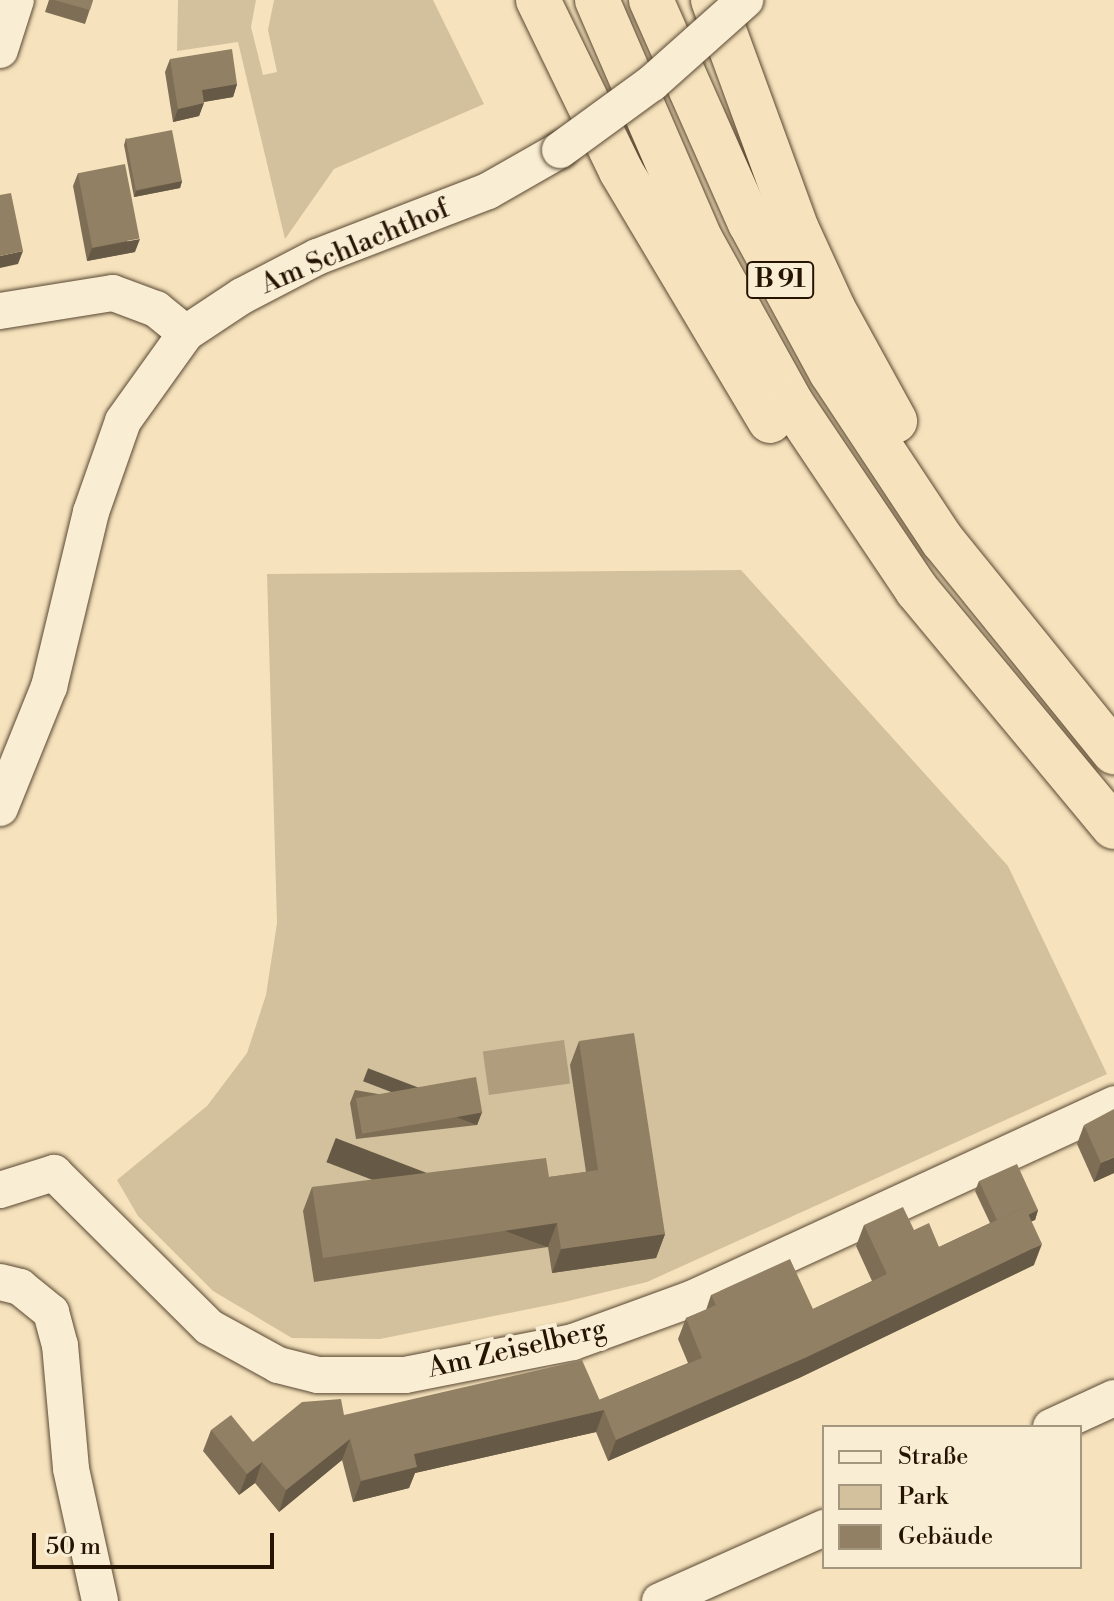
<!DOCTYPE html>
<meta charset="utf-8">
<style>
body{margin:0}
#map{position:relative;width:1114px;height:1601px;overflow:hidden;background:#f6e3bd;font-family:"Libre Bodoni",serif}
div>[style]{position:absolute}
.green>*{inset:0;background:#d3c09d}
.water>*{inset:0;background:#af9d7e;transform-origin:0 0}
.roads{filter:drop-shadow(0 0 2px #5a4832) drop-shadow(0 0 2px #5a4832)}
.street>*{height:36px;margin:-18px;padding:0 18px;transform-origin:18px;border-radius:18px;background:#f9edd4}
.highway>*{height:44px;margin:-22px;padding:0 22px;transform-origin:22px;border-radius:22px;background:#f6e3bd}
.bridges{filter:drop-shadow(0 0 2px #5a4832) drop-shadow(0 0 2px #5a4832)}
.street-bridge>*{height:36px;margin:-18px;padding:0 18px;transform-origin:18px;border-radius:18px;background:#f9edd4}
.wall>*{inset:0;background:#7e6e56}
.shaded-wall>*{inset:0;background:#665a46;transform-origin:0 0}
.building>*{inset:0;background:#928064;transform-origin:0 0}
span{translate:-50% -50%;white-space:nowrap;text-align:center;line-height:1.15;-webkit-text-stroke:8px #f9edd4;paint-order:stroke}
.shield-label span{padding:2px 6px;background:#f9edd4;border:2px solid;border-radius:6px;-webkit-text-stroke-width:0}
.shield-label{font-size:26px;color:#261403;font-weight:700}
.street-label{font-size:28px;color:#261403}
.legend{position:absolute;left:822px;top:1425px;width:260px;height:144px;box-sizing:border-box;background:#f9edd4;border:2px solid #a59680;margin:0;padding:10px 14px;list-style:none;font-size:24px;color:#261403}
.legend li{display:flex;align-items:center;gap:16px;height:40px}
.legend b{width:40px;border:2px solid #a59680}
.scale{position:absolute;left:32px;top:1533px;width:242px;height:36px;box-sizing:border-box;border:4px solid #261403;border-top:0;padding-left:10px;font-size:24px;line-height:28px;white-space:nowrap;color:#261403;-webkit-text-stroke:6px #f9edd4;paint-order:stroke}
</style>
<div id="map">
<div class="green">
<div style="clip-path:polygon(178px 0,256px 0,251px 27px,263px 75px,277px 72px,268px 30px,274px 0,433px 0,484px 104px,334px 169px,285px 239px,238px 42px,177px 51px)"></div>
<div style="clip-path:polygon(741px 570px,1008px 866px,1107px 1074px,647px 1282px,564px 1302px,380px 1339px,292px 1338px,213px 1291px,138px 1216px,117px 1180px,207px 1106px,247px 1053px,266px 995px,277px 923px,267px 574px)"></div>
</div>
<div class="water">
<div style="left:564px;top:1040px;width:44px;height:82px;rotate:82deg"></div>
</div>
<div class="roads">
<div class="street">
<div style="left:0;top:50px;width:52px;rotate:-72.3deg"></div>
<div style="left:0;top:311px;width:114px;rotate:-9.1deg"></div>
<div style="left:113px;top:293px;width:46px;rotate:20.4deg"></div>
<div style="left:156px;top:309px;width:38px;rotate:39deg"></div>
<div style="left:0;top:808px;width:131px;rotate:-68deg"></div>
<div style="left:49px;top:687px;width:180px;rotate:-76.5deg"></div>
<div style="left:91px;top:512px;width:96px;rotate:-70.6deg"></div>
<div style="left:123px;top:421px;width:108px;rotate:-54.4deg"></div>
<div style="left:186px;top:333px;width:67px;rotate:-33.5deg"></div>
<div style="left:242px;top:296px;width:85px;rotate:-27.5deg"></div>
<div style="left:317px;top:257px;width:183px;rotate:-21.1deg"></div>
<div style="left:488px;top:191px;width:83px;rotate:-29.7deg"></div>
<div style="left:0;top:1190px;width:57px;rotate:-17.5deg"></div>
<div style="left:54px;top:1173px;width:218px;rotate:44.8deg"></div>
<div style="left:209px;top:1327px;width:79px;rotate:28.8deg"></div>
<div style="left:278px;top:1365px;width:41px;rotate:14deg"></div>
<div style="left:318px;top:1375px;width:87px"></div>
<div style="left:405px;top:1375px;width:171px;rotate:-11.1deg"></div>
<div style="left:573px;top:1342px;width:126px;rotate:-20deg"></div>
<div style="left:691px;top:1299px;width:466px;rotate:-24.7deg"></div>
<div style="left:0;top:1282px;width:21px;rotate:14deg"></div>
<div style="left:20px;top:1287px;width:40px;rotate:39deg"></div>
<div style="left:51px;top:1312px;width:34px;rotate:75deg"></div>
<div style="left:60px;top:1345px;width:124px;rotate:84.9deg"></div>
<div style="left:71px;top:1469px;width:135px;rotate:77.6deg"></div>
<div style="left:1051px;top:1427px;width:69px;rotate:-24.7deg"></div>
<div style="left:660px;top:1601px;width:180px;rotate:-24deg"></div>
</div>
<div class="highway">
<div style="left:538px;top:0;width:190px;rotate:64.1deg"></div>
<div style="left:621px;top:171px;width:291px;rotate:59.2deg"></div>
<div style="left:597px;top:0;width:262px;rotate:66.6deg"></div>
<div style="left:701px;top:240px;width:188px;rotate:61deg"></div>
<div style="left:792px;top:404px;width:224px;rotate:56.1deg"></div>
<div style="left:917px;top:590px;width:308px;rotate:50.3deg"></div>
<div style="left:651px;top:0;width:244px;rotate:66.1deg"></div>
<div style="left:750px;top:223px;width:170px;rotate:61.5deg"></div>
<div style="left:831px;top:372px;width:203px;rotate:56.5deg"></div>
<div style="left:943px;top:541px;width:272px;rotate:51deg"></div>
<div style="left:713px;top:0;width:244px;rotate:69.9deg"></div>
<div style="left:797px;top:229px;width:87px;rotate:65.5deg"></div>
<div style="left:833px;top:308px;width:129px;rotate:61.2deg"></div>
</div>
</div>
<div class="bridges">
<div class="street-bridge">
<div style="left:560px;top:150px;width:114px;rotate:-36.1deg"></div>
<div style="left:652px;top:83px;width:125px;rotate:-41.7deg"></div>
</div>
</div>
<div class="wall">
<div style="clip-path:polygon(49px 0,93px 0,85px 24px,45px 12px)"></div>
<div style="clip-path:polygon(170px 59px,237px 84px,233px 97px,204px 102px,199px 116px,173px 122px,165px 72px)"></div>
<div style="clip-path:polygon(126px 138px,182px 181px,180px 188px,134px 197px,124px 145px)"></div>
<div style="clip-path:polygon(78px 173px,135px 252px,87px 261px,73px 186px)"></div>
<div style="clip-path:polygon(579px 1041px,665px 1234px,656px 1258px,552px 1273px,548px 1247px,314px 1282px,303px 1211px,312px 1187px,549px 1177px,586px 1172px,570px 1065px)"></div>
<div style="clip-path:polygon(355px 1090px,482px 1112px,477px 1125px,356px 1139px,350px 1103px)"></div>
<div style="clip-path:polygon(1084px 1125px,1114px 1173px,1094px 1182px,1077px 1144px)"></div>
<div style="clip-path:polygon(979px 1181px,1038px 1210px,1035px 1220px,1031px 1221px,1034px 1265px,799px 1378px,608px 1461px,596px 1432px,415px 1473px,409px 1488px,353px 1502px,342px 1460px,279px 1512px,255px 1483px,239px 1495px,203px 1451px,211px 1430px,253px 1442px,344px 1415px,599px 1400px,688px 1363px,678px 1339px,686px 1318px,706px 1310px,711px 1295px,813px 1309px,872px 1281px,856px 1246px,864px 1225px,914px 1230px,939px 1247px,990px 1223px,975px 1191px)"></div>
</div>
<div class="shaded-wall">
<div style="clip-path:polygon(237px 84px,233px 97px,197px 103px,202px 90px)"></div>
<div style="clip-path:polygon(204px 103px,199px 116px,173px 122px,178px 109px)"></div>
<div style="clip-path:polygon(182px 181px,180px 188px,134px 197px,136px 191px)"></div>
<div style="clip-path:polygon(140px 239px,135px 252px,87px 261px,92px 248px)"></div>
<div style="clip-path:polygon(23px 251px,18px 264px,0 268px,0 256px)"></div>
<div style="left:482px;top:1112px;width:14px;height:122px;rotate:111deg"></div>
<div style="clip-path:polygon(1114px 1157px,1114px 1173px,1094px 1182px,1101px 1163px)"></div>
<div style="clip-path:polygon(1038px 1210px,1035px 1220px,997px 1237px,1001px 1228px)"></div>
<div style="left:557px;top:1223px;width:26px;height:237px;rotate:111deg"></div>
<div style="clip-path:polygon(665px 1234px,656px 1258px,552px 1273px,561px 1249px)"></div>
<div style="clip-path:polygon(1042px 1244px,1034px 1265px,799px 1378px,608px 1461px,616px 1440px)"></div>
<div style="clip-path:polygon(604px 1410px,596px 1432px,415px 1473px,409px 1488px,353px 1502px,361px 1481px,414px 1454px)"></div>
<div style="clip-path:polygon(350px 1439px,342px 1460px,279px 1512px,286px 1490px)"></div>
<div style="clip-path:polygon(262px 1462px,255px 1483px,239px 1495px,247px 1474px)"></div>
</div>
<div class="building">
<div style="clip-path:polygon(54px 0,93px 0,90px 10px)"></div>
<div style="clip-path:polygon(232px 49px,237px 84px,202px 90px,204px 103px,178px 109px,170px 59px)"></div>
<div style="left:172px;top:130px;width:52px;height:47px;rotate:79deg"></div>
<div style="left:125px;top:164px;width:76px;height:48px;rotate:79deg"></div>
<div style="clip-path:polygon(11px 193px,23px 251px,0 256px,0 195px)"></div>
<div style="clip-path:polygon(634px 1033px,665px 1234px,561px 1249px,557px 1223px,323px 1258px,312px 1187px,546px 1158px,549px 1177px,598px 1170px,579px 1041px)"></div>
<div style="left:476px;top:1077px;width:36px;height:122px;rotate:80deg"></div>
<div style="clip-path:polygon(1114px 1109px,1114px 1157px,1101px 1163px,1084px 1125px)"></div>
<div style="clip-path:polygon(1017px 1164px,1038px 1210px,1028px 1215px,1025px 1207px,997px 1220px,979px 1181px)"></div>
<div style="clip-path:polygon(903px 1207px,914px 1230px,929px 1223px,939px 1247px,1025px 1207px,1042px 1244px,807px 1357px,616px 1440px,604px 1410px,414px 1454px,417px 1467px,361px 1481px,350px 1439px,286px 1490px,262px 1462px,247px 1474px,211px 1430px,231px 1415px,253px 1442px,302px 1402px,341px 1399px,344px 1415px,582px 1360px,604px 1410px,599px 1400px,702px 1358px,686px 1318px,716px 1305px,711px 1295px,790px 1259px,813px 1309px,887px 1274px,864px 1225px)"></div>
</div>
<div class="shield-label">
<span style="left:780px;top:280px">B 91</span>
</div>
<div class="street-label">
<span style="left:355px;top:247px;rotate:-23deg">Am Schlachthof</span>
<span style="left:517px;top:1349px;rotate:-13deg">Am Zeiselberg</span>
</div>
<ul class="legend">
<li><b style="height:10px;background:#f9edd4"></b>Straße</li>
<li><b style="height:22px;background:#d3c09d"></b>Park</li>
<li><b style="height:22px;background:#928064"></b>Gebäude</li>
</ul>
<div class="scale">50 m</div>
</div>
